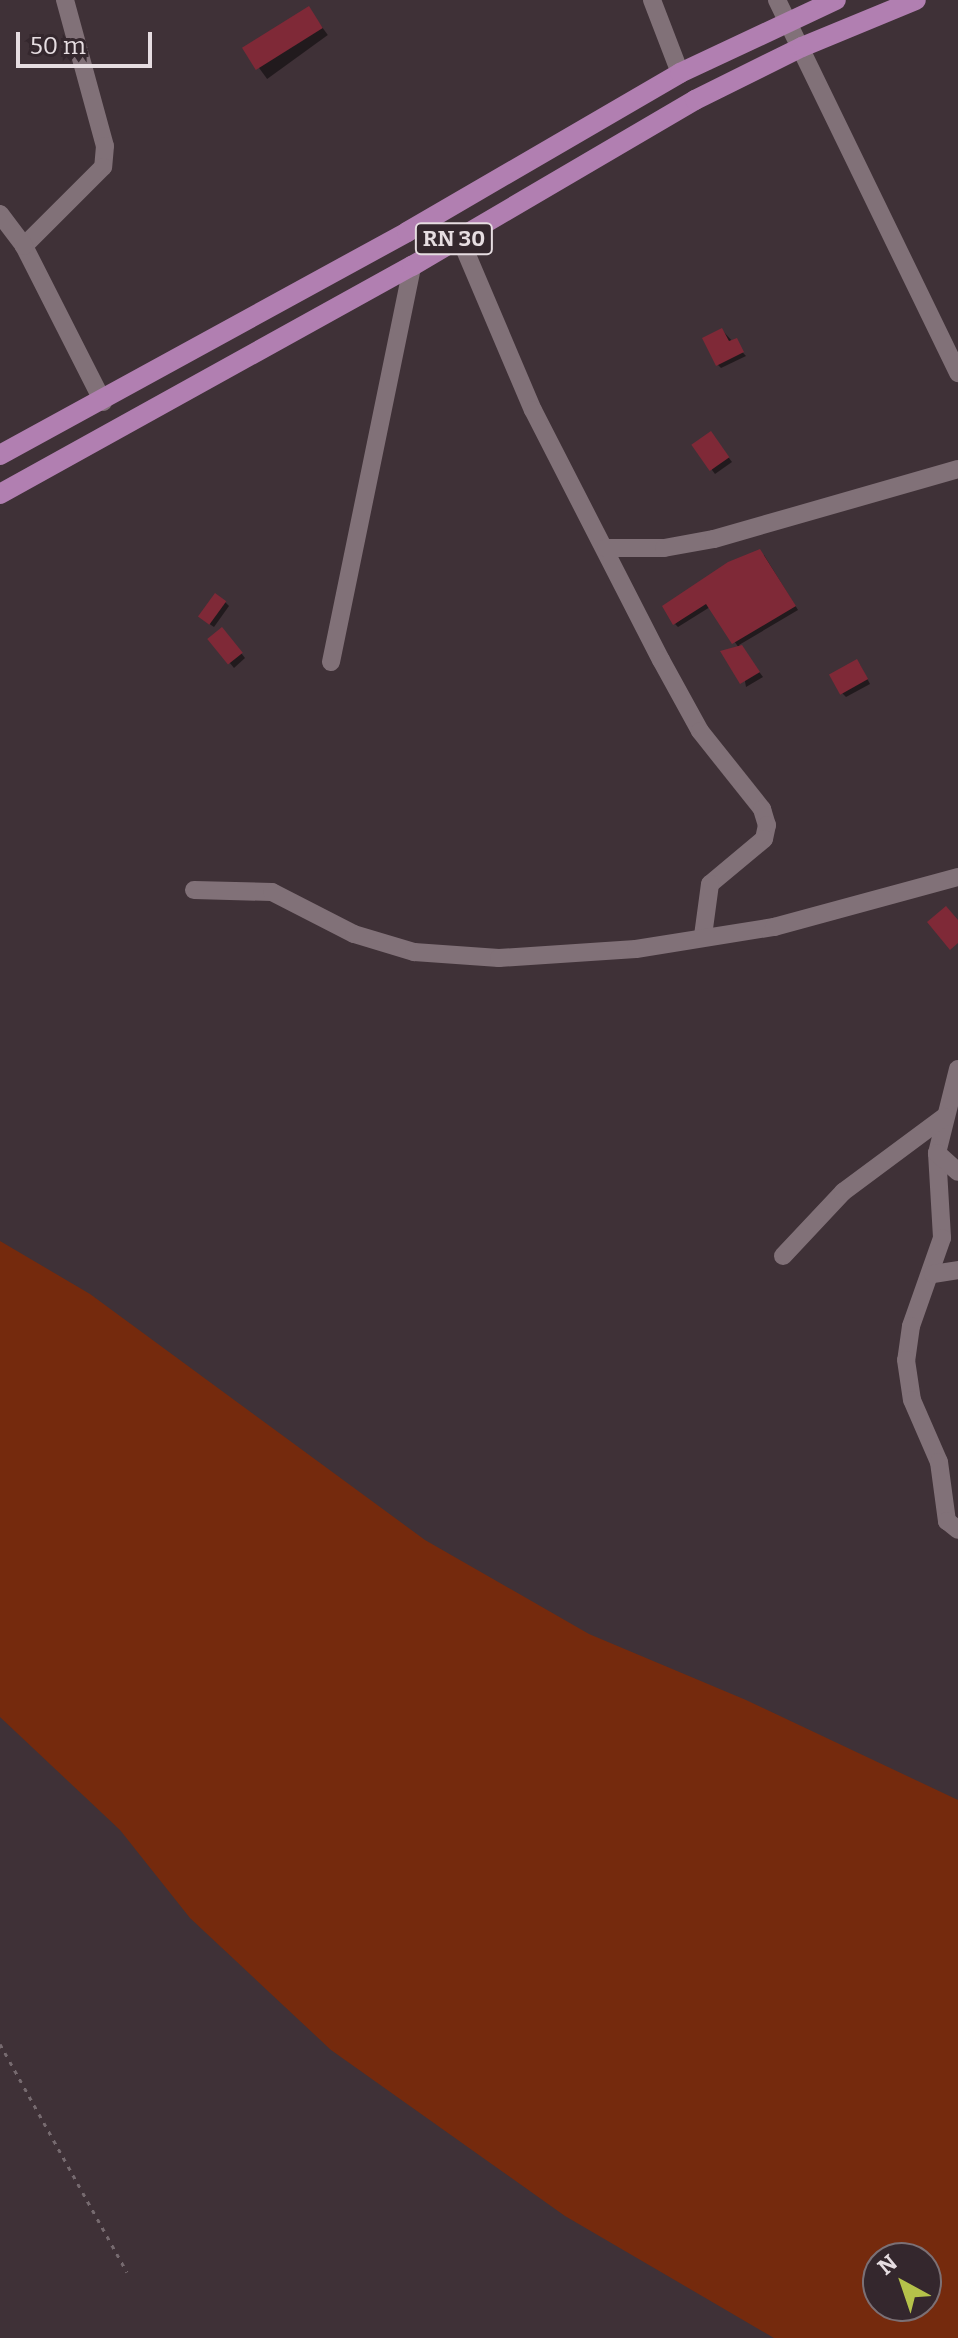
<!DOCTYPE html>
<style>
body{margin:0}
#map{position:relative;width:958px;height:2338px;overflow:hidden;background:#3f3137;font-family:Bitter,serif}
div>[style]{position:absolute}
.green>*{inset:0;background:#752a0d}
.shadow>*{inset:0;background:#0007;transform-origin:0 0}
.building>*{inset:0;background:#7f2937;transform-origin:0 0}
.path>*{height:3px;margin-top:-1.5px;transform-origin:0;background:repeating-linear-gradient(90deg,#766a6f 0 4px,transparent 0 10px)}
.minor>*{height:18px;margin:-9px;padding:0 9px;transform-origin:9px;border-radius:9px;background:#817178}
.primary>*{height:20px;margin:-10px;padding:0 10px;transform-origin:10px;border-radius:10px;background:#b17fb1}
span{translate:-50% -50%;white-space:nowrap;text-align:center;line-height:1.15;-webkit-text-stroke:8px #34272d;paint-order:stroke}
.shield-label span{padding:2px 6px;background:#34272d;border:2px solid;border-radius:6px;-webkit-text-stroke-width:0}
.shield-label{font-size:22px;color:#e6dde1;font-weight:700}
.north{position:absolute;left:862px;top:2242px;width:80px;height:80px;box-sizing:border-box;background:#34272d;border:2px solid #7b7075;border-radius:50%;rotate:320deg;font-size:22px;font-weight:700;line-height:32px;text-align:center;color:#e6dde1}
.north::after{content:'';display:block;margin:auto;width:28px;height:36px;background:#b5c24a;clip-path:polygon(50% 0,100% 100%,50% 72%,0 100%)}
.scale{position:absolute;left:16px;top:32px;width:136px;height:36px;box-sizing:border-box;border:4px solid #e6dde1;border-top:0;padding-left:10px;font-size:24px;line-height:28px;white-space:nowrap;color:#e6dde1;-webkit-text-stroke:6px #34272d;paint-order:stroke}
</style>
<div id="map">
<div class="green">
<div style="clip-path:polygon(evenodd,0 1241px,90px 1294px,425px 1540px,589px 1634px,746px 1700px,958px 1800px,958px 2338px,774px 2338px,565px 2216px,331px 2050px,190px 1918px,120px 1830px,0 1717px,0 1241px,878px 2258px,926px 2258px,926px 2306px,878px 2306px,878px 2258px)"></div>
</div>
<div class="shadow">
<div style="left:309px;top:9px;width:32px;height:75px;rotate:54deg"></div>
<div style="clip-path:polygon(722px 330px,746px 356px,721px 368px,717px 364px)"></div>
<div style="clip-path:polygon(714px 438px,732px 462px,715px 474px,712px 470px)"></div>
<div style="clip-path:polygon(764px 555px,798px 610px,739px 645px,763px 677px,746px 687px,739px 648px,710px 607px,678px 627px,675px 624px)"></div>
<div style="clip-path:polygon(225px 602px,229px 606px,214px 627px,205px 621px)"></div>
<div style="clip-path:polygon(226px 634px,245px 658px,234px 668px,211px 640px)"></div>
<div style="clip-path:polygon(860px 665px,870px 684px,846px 697px,842px 693px)"></div>
</div>
<div class="building">
<div style="left:309px;top:6px;width:26px;height:79px;rotate:58deg"></div>
<div style="clip-path:polygon(722px 328px,729px 341px,737px 338px,744px 352px,716px 366px,702px 338px)"></div>
<div style="left:711px;top:431px;width:32px;height:24px;rotate:55deg"></div>
<div style="clip-path:polygon(760px 549px,796px 606px,732px 644px,706px 604px,673px 625px,662px 606px,728px 562px)"></div>
<div style="left:215px;top:593px;width:14px;height:29px;rotate:36deg"></div>
<div style="left:222px;top:627px;width:33px;height:19px;rotate:51deg"></div>
<div style="clip-path:polygon(742px 645px,760px 672px,740px 684px,720px 651px)"></div>
<div style="left:857px;top:659px;width:23px;height:32px;rotate:61deg"></div>
<div style="clip-path:polygon(946px 906px,958px 920px,958px 943px,950px 950px,927px 922px)"></div>
</div>
<div class="path">
<div style="left:0;top:2044px;width:261px;rotate:60.9deg"></div>
</div>
<div class="minor">
<div style="left:65px;top:0;width:151px;rotate:74.7deg"></div>
<div style="left:105px;top:146px;width:21px;rotate:95deg"></div>
<div style="left:103px;top:167px;width:112px;rotate:135deg"></div>
<div style="left:24px;top:246px;width:175px;rotate:63.1deg"></div>
<div style="left:652px;top:0;width:78px;rotate:69deg"></div>
<div style="left:777px;top:0;width:415px;rotate:64.1deg"></div>
<div style="left:0;top:214px;width:40px;rotate:53deg"></div>
<div style="left:459px;top:236px;width:189px;rotate:67deg"></div>
<div style="left:533px;top:410px;width:281px;rotate:62.9deg"></div>
<div style="left:661px;top:660px;width:81px;rotate:61.2deg"></div>
<div style="left:700px;top:731px;width:100px;rotate:51.5deg"></div>
<div style="left:762px;top:809px;width:17px;rotate:73deg"></div>
<div style="left:767px;top:825px;width:14px;rotate:102deg"></div>
<div style="left:764px;top:839px;width:70px;rotate:140.2deg"></div>
<div style="left:710px;top:884px;width:52px;rotate:97.7deg"></div>
<div style="left:606px;top:548px;width:58px"></div>
<div style="left:664px;top:548px;width:51px;rotate:-10.2deg"></div>
<div style="left:714px;top:539px;width:254px;rotate:-16deg"></div>
<div style="left:331px;top:662px;width:404px;rotate:-78.4deg"></div>
<div style="left:194px;top:890px;width:78px;rotate:1.5deg"></div>
<div style="left:272px;top:892px;width:92px;rotate:27.1deg"></div>
<div style="left:354px;top:934px;width:63px;rotate:16.7deg"></div>
<div style="left:414px;top:952px;width:85px;rotate:4deg"></div>
<div style="left:499px;top:958px;width:137px;rotate:-3.8deg"></div>
<div style="left:636px;top:949px;width:140px;rotate:-9.1deg"></div>
<div style="left:774px;top:927px;width:191px;rotate:-15.2deg"></div>
<div style="left:958px;top:1069px;width:87px;rotate:104deg"></div>
<div style="left:937px;top:1153px;width:85px;rotate:86.6deg"></div>
<div style="left:942px;top:1238px;width:93px;rotate:109.4deg"></div>
<div style="left:911px;top:1326px;width:34px;rotate:98deg"></div>
<div style="left:906px;top:1360px;width:40px;rotate:81.5deg"></div>
<div style="left:912px;top:1400px;width:68px;rotate:66.5deg"></div>
<div style="left:939px;top:1462px;width:60px;rotate:82.3deg"></div>
<div style="left:947px;top:1521px;width:14px;rotate:39deg"></div>
<div style="left:937px;top:1153px;width:28px;rotate:42deg"></div>
<div style="left:783px;top:1256px;width:88px;rotate:-46.8deg"></div>
<div style="left:843px;top:1192px;width:126px;rotate:-36.6deg"></div>
<div style="left:933px;top:1274px;width:25px;rotate:-9deg"></div>
</div>
<div class="primary">
<div style="left:0;top:455px;width:464px;rotate:-28.7deg"></div>
<div style="left:407px;top:232px;width:316px;rotate:-30.2deg"></div>
<div style="left:680px;top:73px;width:172px;rotate:-25.1deg"></div>
<div style="left:0;top:494px;width:471px;rotate:-29deg"></div>
<div style="left:412px;top:266px;width:328px;rotate:-30.4deg"></div>
<div style="left:695px;top:100px;width:119px;rotate:-26.4deg"></div>
<div style="left:802px;top:47px;width:123px;rotate:-22.4deg"></div>
</div>
<div class="shield-label">
<span style="left:454px;top:239px">RN 30</span>
</div>
<div class="north">N</div>
<div class="scale">50 m</div>
</div>
